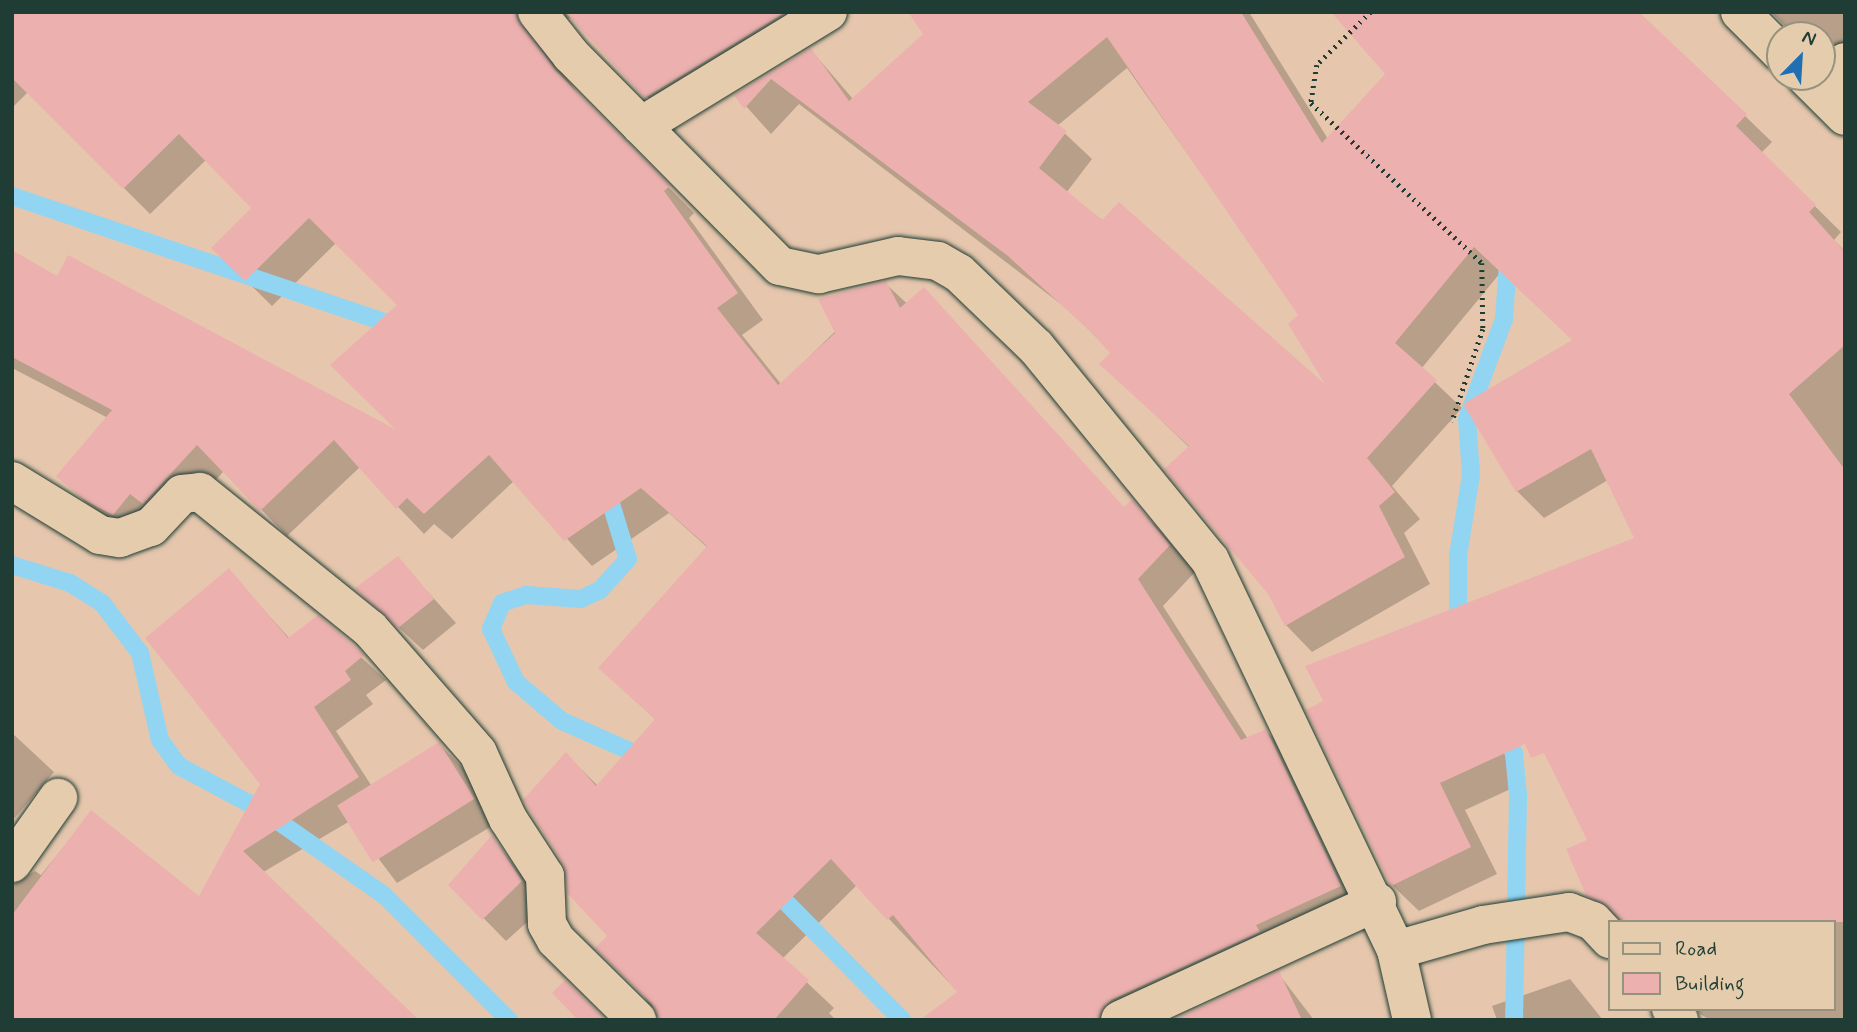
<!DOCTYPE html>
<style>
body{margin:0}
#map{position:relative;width:1857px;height:1032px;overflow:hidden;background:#e6c7ad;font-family:Mynerve,sans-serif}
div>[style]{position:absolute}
.shadow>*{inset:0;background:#0003}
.stream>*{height:18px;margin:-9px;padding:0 9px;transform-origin:9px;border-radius:9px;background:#91d5f3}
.building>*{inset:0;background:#ecb1ae;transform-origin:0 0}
.path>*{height:4.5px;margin-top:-2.25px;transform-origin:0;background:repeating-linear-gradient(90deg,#1f3d34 0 2px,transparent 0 7px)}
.roads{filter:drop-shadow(0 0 2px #1f3d34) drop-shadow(0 0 2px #1f3d34)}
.minor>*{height:38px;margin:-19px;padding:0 19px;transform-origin:19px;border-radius:19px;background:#e4ccad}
span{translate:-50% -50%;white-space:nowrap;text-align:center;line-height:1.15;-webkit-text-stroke:5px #e4ccad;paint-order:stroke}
.frame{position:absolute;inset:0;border:14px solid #1f3d34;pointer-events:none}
.legend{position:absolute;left:1608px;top:920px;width:228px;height:91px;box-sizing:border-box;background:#e4ccad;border:2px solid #95937d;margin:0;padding:9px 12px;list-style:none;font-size:21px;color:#1f3d34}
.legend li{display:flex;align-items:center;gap:14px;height:35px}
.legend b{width:35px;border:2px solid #95937d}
.north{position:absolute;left:1766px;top:21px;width:70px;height:70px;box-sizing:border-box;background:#e4ccad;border:2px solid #95937d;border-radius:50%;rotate:24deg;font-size:19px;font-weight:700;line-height:28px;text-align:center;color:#1f3d34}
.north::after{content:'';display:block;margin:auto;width:24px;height:32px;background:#1f6fb2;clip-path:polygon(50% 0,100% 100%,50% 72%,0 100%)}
</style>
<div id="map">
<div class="shadow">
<div style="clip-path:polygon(12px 12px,800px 12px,672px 123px,572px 18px,549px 21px,541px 44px,582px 99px,694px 213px,689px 218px,763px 320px,742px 335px,781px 384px,885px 283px,1125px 508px,1132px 502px,1158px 528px,1195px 572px,1163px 606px,1248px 739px,1266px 731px,1292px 757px,1366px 912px,1151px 1020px,923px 1020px,959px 993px,857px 885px,782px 959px,834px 1008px,829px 1013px,836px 1020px,658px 1020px,609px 936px,566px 754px,598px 786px,656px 720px,600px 668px,708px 548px,669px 513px,592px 566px,514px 481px,452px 539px,434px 524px,424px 534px,360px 467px,287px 536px,224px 471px,170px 529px,140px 540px,85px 502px,59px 476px,108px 418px,12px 368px,12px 258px,401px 434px,399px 305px,336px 243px,272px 306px,213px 248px,254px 208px,206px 160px,150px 214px,28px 92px,12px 108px)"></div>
<div style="clip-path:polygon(evenodd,909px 12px,1249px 12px,1328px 139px,1637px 12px,1772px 142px,1761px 153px,1841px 232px,1834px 240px,1845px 251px,1845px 1020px,1710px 1020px,1700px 1014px,1695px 1009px,1834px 1009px,1834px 922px,1554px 767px,1522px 720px,1498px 731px,1517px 786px,1465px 810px,1497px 874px,1419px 911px,1392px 885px,1308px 710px,1636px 539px,1608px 480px,1544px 518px,1517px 491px,1574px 341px,1501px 272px,1421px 369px,1462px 408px,1392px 486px,1420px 519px,1404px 533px,1430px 584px,1312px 652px,1286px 625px,1190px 448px,1102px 364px,1112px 353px,1070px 311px,799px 104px,771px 134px,736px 95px,811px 50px,853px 99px,925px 34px,909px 12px,1127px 68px,1301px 315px,1331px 390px,1066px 193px,1092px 159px,1057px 126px,1127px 68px)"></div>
<div style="clip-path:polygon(1771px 12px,1845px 12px,1845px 69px,1822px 46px,1822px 35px,1795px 35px)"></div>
<div style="clip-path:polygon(398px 559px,456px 623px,423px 650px,357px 589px)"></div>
<div style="clip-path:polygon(229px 571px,290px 639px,318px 618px,386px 680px,366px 695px,373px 704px,336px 731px,371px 785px,439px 744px,462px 767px,497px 823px,397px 883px,350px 821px,12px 1020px,12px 859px,21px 868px,14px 884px,35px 871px,41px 875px,91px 813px,199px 899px,262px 784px)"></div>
<div style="clip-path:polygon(12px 733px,54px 772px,12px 821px)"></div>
<div style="clip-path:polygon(493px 838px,545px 906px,506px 941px,451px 885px)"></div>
<div style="clip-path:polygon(1278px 973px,1314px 1020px,1177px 1020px)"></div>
<div style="clip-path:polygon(1570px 979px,1603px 1020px,1497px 1020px,1492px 1006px)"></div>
</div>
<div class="stream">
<div style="left:12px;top:196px;width:413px;rotate:18.7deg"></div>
<div style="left:605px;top:484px;width:78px;rotate:73deg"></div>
<div style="left:628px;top:559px;width:42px;rotate:132.1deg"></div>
<div style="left:600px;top:590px;width:21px;rotate:155deg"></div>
<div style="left:581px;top:599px;width:55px;rotate:-175.8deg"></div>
<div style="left:526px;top:595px;width:25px;rotate:162deg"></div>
<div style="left:502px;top:603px;width:28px;rotate:113deg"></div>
<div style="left:491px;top:629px;width:59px;rotate:64.7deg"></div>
<div style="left:516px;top:682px;width:60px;rotate:40.3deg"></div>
<div style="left:562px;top:721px;width:96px;rotate:23.9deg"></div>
<div style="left:12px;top:565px;width:61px;rotate:17.2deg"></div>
<div style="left:70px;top:583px;width:38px;rotate:32deg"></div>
<div style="left:102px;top:603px;width:63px;rotate:52.8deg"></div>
<div style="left:140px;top:653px;width:89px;rotate:77.1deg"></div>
<div style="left:160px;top:740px;width:32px;rotate:54deg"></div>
<div style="left:179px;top:766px;width:98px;rotate:28.1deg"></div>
<div style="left:265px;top:812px;width:146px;rotate:35deg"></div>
<div style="left:385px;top:896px;width:175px;rotate:45deg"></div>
<div style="left:1458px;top:629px;width:73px;rotate:-90deg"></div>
<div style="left:1458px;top:556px;width:82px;rotate:-80.9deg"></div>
<div style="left:1471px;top:475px;width:56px;rotate:-94.1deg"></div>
<div style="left:1467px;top:419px;width:107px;rotate:-69.7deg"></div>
<div style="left:1504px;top:319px;width:56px;rotate:-85.9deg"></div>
<div style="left:1503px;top:730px;width:26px;rotate:65deg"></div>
<div style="left:1514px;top:754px;width:41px;rotate:84.4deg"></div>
<div style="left:1518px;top:795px;width:225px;rotate:91deg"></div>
<div style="left:770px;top:886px;width:188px;rotate:45.4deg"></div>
</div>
<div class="building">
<div style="clip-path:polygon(12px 12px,516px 12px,555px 70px,670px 186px,664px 191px,738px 293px,717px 308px,778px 385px,835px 333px,818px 299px,886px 281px,900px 308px,924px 287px,1124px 507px,1132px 499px,1170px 545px,1138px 579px,1241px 740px,1266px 729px,1341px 886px,1256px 925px,1260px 932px,1111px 1000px,1098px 1020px,920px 1020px,957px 992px,893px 915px,887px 920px,831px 859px,756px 933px,809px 980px,774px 1020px,658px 1020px,652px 1004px,595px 948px,607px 936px,568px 894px,564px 865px,523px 800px,566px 752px,596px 786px,655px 719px,598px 668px,707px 546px,641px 488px,564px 541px,489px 455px,424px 514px,407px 498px,396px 509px,334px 440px,260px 511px,197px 445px,143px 504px,130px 494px,113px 515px,83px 499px,56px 476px,112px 410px,12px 357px,12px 250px,57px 276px,68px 255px,395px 429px,330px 365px,397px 305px,309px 218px,245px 281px,211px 248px,251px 208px,179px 134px,123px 189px,12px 78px)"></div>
<div style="clip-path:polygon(565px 12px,786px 12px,645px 98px)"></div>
<div style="clip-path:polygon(evenodd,908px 12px,1241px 12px,1322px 143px,1385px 74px,1331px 12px,1639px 12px,1747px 114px,1736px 126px,1816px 205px,1809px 212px,1845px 252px,1845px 345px,1789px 394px,1845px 470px,1845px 922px,1624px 922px,1586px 895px,1566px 849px,1587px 840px,1544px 753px,1531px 758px,1525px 744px,1440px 783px,1471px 847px,1391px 886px,1306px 710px,1323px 701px,1305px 666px,1634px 538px,1591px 449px,1516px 492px,1463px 404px,1572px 340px,1474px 247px,1395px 343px,1437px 380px,1367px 458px,1395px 492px,1379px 506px,1405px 557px,1285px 626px,1268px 594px,1164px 469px,1189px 446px,1099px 364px,1110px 353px,1092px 333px,1008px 256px,771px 79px,744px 109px,734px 95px,811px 48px,849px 101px,923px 34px,908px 12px,1107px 37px,1298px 315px,1288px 324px,1325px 384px,1119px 202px,1102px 220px,1039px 168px,1067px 131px,1028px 102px,1107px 37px)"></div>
<div style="clip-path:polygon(398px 556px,434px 599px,398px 628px,355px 588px)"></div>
<div style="clip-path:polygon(229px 568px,288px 638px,318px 615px,364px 655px,345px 671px,351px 680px,314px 707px,359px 777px,243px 851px,419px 1020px,12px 1020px,12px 915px,91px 810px,199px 896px,260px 784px,145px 638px)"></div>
<div style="left:439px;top:742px;width:67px;height:120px;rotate:58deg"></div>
<div style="clip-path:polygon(492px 835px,522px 881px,482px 920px,448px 885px)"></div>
<div style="clip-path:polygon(1279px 971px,1302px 1020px,1173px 1020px)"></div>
<div style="clip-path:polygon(565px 980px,606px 1020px,578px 1020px,552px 993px)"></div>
</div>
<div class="path">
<div style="left:1371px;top:12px;width:76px;rotate:135.5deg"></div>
<div style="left:1317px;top:65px;width:38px;rotate:99deg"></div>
<div style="left:1311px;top:103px;width:234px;rotate:43.1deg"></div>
<div style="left:1482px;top:263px;width:66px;rotate:89.1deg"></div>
<div style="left:1483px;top:329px;width:98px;rotate:108.4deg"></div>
</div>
<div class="roads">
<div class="minor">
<div style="left:537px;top:12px;width:55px;rotate:51.7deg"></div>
<div style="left:571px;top:55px;width:297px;rotate:45.3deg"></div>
<div style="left:780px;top:266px;width:40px;rotate:12deg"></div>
<div style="left:819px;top:274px;width:81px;rotate:-12.8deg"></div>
<div style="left:898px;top:256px;width:40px;rotate:7.1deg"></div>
<div style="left:938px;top:261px;width:24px;rotate:30deg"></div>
<div style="left:959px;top:273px;width:107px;rotate:43.9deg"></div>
<div style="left:1036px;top:347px;width:275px;rotate:50.8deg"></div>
<div style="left:1210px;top:560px;width:432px;rotate:64.5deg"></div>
<div style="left:1396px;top:950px;width:91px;rotate:-16deg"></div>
<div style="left:1483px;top:925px;width:87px;rotate:-8.6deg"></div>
<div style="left:1569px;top:912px;width:26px;rotate:21deg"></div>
<div style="left:1593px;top:921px;width:25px;rotate:47deg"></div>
<div style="left:1740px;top:12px;width:57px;rotate:45deg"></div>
<div style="left:1806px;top:77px;width:55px;rotate:45deg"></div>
<div style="left:1818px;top:88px;width:37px;rotate:-44deg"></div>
<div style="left:641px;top:126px;width:219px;rotate:-31.4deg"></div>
<div style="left:12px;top:481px;width:103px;rotate:31.5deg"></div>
<div style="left:100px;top:535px;width:20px;rotate:9deg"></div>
<div style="left:120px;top:538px;width:33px;rotate:-20deg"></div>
<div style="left:151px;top:527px;width:45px;rotate:-46.8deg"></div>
<div style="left:182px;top:494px;width:18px;rotate:-6deg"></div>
<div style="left:200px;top:492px;width:218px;rotate:38.9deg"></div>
<div style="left:370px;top:629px;width:164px;rotate:48.9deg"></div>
<div style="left:478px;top:753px;width:72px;rotate:65.6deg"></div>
<div style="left:508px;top:819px;width:68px;rotate:57deg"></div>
<div style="left:545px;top:876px;width:48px;rotate:87.6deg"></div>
<div style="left:547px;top:924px;width:18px;rotate:61deg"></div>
<div style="left:556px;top:940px;width:114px;rotate:44.6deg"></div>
<div style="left:12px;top:863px;width:80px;rotate:-54.7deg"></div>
<div style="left:1396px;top:950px;width:72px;rotate:77.1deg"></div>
<div style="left:1671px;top:1009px;width:14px;rotate:54deg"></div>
<div style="left:1120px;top:1020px;width:283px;rotate:-24.7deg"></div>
</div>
</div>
<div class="frame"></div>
<ul class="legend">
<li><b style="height:9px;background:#e4ccad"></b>Road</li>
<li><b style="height:19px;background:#ecb1ae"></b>Building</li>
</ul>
<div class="north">N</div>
</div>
